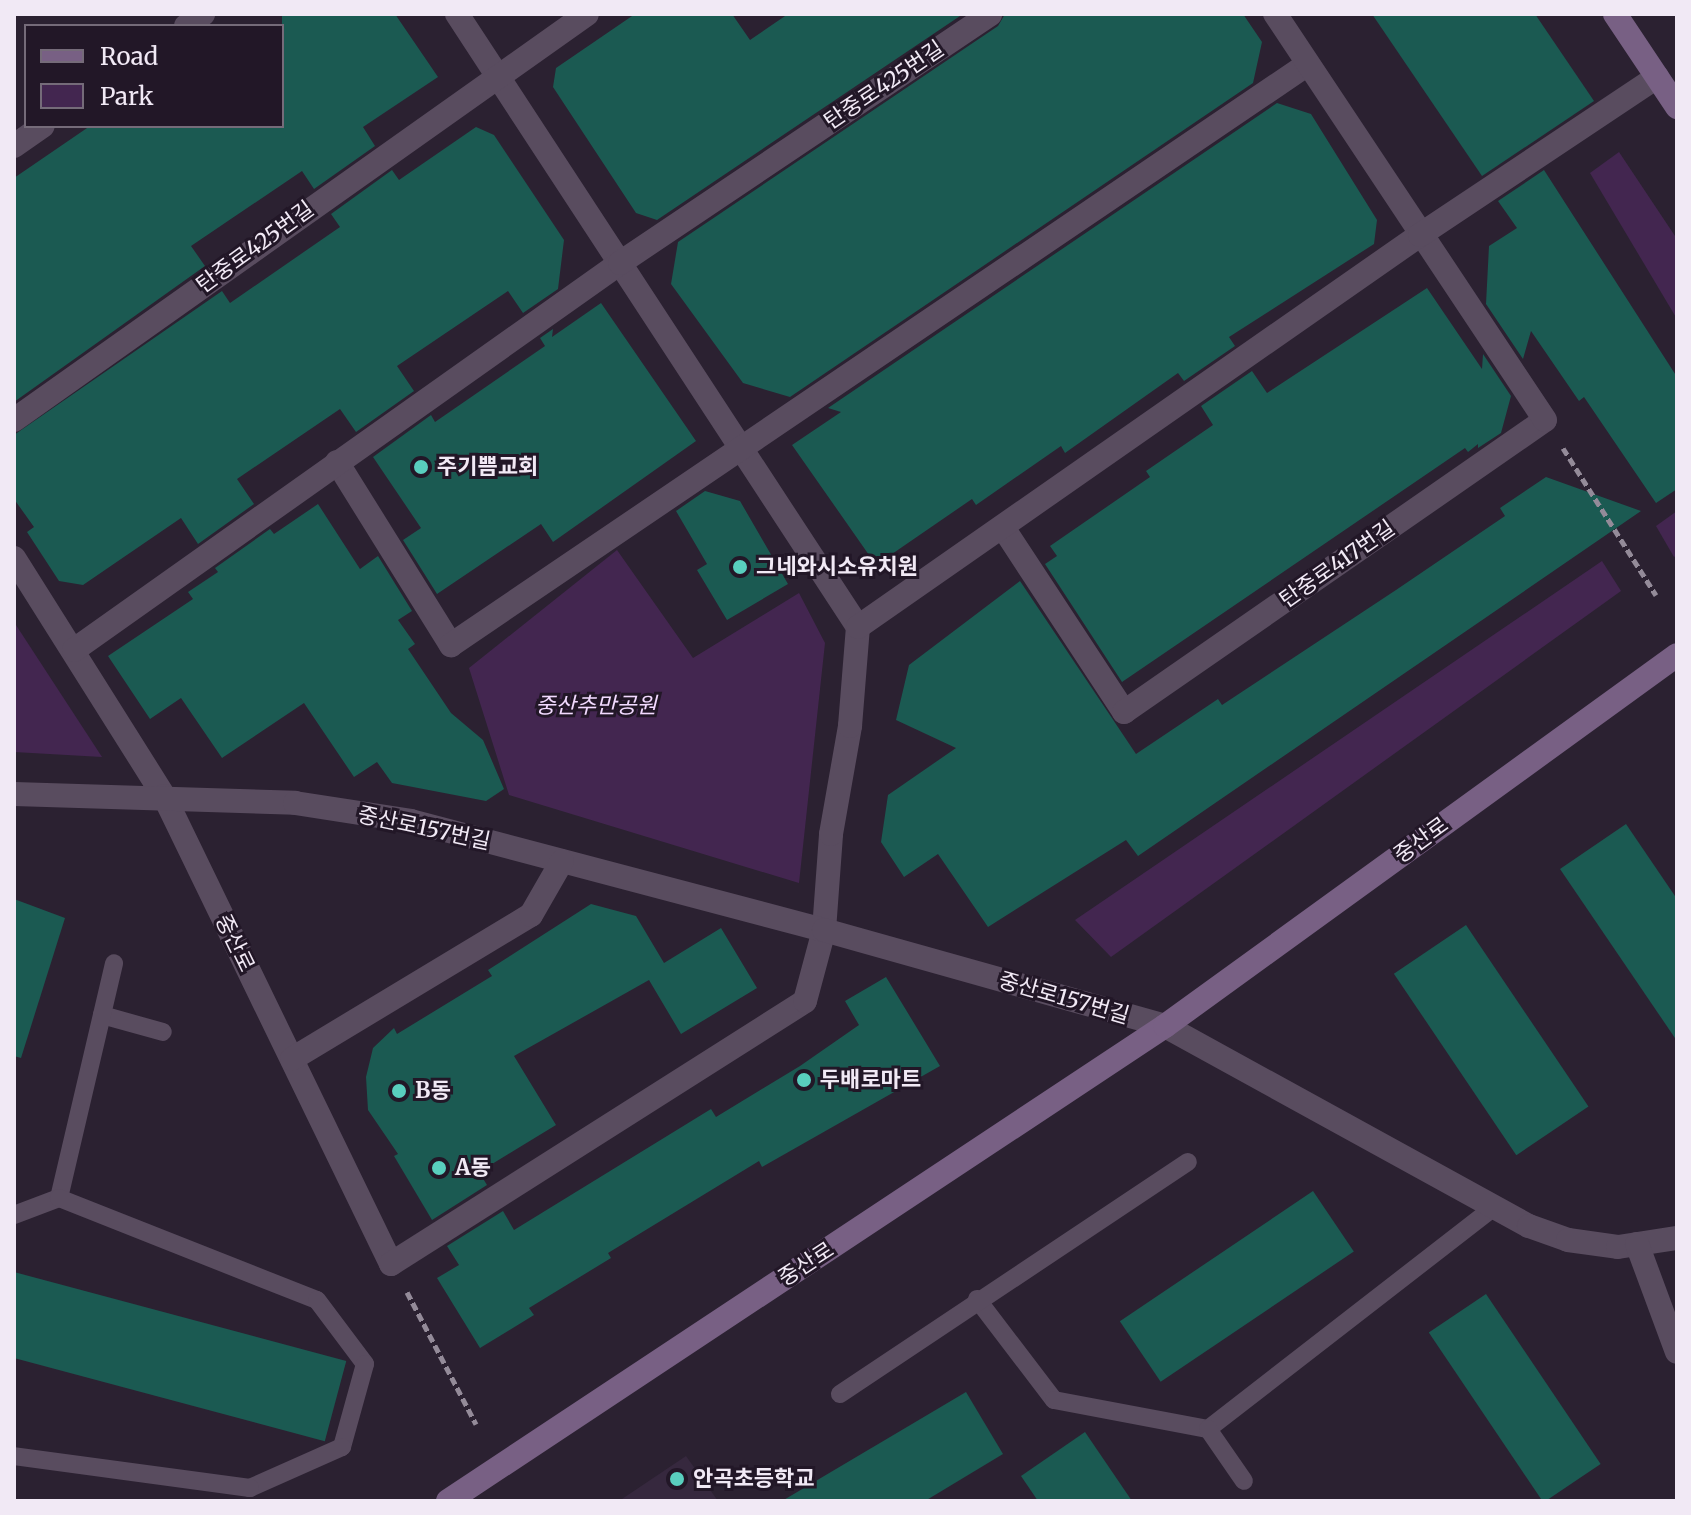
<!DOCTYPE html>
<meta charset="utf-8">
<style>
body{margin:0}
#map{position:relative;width:1691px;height:1515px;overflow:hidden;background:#2b2131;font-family:Merriweather,"Noto Sans KR",serif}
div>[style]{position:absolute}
.built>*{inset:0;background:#36283e}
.green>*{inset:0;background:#432650}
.building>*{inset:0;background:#1b5a52;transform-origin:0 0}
.path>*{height:5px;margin-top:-2.5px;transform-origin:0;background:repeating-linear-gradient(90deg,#948b99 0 8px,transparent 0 12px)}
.lane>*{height:18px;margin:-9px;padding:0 9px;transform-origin:9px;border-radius:9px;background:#594c5f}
.street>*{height:24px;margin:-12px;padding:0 12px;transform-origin:12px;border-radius:12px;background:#594c5f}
.secondary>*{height:24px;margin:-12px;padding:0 12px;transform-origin:12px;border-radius:12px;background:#786084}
.dots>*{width:22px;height:22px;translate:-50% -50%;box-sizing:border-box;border:4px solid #221727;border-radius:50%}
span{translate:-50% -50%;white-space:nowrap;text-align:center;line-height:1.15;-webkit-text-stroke:6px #221727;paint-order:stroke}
.street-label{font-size:22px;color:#f1e9f5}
.poi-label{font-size:22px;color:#f1e9f5;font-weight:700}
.left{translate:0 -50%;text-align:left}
.park-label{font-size:22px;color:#f2daff;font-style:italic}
.frame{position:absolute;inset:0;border:16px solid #f1e9f5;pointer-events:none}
.legend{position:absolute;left:24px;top:24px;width:260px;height:104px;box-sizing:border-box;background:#221727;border:2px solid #756b79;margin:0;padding:10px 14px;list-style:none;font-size:24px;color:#f1e9f5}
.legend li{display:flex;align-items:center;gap:16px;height:40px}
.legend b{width:40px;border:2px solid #756b79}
</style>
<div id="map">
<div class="built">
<div style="clip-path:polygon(686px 1456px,718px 1501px,619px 1501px)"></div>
</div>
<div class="green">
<div style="clip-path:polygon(1619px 152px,1677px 239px,1677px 319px,1590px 173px)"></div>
<div style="clip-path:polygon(1677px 511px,1677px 555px,1674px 557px,1656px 526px)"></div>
<div style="clip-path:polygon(617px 550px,693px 658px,799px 593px,825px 643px,799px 883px,509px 795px,469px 668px)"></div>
<div style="clip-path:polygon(1602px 561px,1621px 591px,1111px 957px,1075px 920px)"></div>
<div style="clip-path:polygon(14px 622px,102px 757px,14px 752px)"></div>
</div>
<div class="building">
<div style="clip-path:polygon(282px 14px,395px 14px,438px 77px,363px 127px,375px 146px,314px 189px,302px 171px,191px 246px,205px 266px,14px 402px,14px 178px,90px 126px,282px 126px)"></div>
<div style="clip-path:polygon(635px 14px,732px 14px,750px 40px,788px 14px,963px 14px,657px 220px,636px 213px,553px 87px,556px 68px)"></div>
<div style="clip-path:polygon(1005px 14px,1243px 14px,1262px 42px,1253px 83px,790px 397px,743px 383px,671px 284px,678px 242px,998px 26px)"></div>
<div style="clip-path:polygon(1372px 14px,1535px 14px,1594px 101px,1482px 176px)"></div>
<div style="clip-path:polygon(1277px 103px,1311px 114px,1377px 220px,1374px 244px,1229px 337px,1235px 346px,1184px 381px,1178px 373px,1065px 453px,1061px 446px,976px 505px,972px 499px,876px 565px,792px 445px,841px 412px,828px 408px)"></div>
<div style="clip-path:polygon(476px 127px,494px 135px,564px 240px,558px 289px,523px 313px,508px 291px,397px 366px,414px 391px,356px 432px,340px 409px,237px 479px,254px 504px,198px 544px,181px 518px,83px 585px,59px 581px,27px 532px,34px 527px,14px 499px,14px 435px,222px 291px,230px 303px,340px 227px,331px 214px,392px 170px,399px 180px)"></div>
<div style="clip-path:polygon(1544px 170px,1677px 377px,1677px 489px,1656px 503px,1584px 397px,1579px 401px,1531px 331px,1523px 359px,1486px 304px,1489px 246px,1517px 228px,1498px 201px)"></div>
<div style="clip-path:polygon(1427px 288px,1482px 369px,1483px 354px,1511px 396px,1501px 433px,1478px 448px,1478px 444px,1468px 452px,1465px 448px,1122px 682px,1045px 564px,1057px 556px,1050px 546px,1150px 477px,1146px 471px,1213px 425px,1201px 406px,1252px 371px,1267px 393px)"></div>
<div style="clip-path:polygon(601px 303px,696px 441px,553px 542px,541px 524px,437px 594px,403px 540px,421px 528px,373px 457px,431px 415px,435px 422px,545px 346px,540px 338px,553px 329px,552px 337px)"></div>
<div style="clip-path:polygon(1546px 477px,1641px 511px,1138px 856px,1126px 840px,988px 927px,938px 854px,904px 877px,881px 842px,888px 795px,956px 748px,896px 720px,909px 665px,1020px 581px,1136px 754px,1218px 699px,1222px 705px,1396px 590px,1505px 516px,1500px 508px)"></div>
<div style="clip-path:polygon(705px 491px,740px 501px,788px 584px,727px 620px,697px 570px,707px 564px,676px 511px)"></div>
<div style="clip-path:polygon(318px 504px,360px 569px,378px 556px,412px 611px,398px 620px,415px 644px,408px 649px,451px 713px,483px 740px,504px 789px,486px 801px,392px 783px,377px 762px,354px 777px,304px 703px,222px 758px,181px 698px,150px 719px,108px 656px,193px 599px,188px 592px,218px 572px,215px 568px,270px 529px,274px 534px)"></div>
<div style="clip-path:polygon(1626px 824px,1677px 899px,1677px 1041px,1560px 869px)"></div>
<div style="clip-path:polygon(14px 899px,65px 918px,21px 1058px,14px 1056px)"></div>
<div style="clip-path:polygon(591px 904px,636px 916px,664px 963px,721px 928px,757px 988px,681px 1034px,649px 980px,514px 1056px,556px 1125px,479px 1172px,487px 1185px,432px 1220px,394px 1156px,398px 1154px,368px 1110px,366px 1077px,373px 1048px,394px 1028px,397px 1034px,492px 976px,488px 970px)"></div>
<div style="left:1466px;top:925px;width:219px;height:87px;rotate:56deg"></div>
<div style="clip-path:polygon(886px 977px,940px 1066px,762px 1167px,759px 1161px,608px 1253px,611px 1258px,529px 1308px,534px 1315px,480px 1348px,437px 1278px,459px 1265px,447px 1246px,503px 1211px,514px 1230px,711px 1109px,716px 1117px,800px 1066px,859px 1025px,845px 1001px)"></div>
<div style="left:1313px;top:1191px;width:73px;height:233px;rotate:56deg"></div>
<div style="left:14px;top:1272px;width:344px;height:83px;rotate:15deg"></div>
<div style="left:1486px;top:1294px;width:205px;height:69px;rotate:56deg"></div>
<div style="clip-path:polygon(966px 1392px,1003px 1454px,925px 1501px,782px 1501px)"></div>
<div style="clip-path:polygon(1085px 1432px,1132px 1501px,1038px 1501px,1021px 1476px)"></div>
</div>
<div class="path">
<div style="left:1563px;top:448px;width:174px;rotate:57.7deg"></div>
<div style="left:407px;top:1292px;width:149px;rotate:62.4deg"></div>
</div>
<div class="lane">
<div style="left:102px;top:1015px;width:63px;rotate:15.6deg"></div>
<div style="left:59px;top:1198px;width:241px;rotate:-76.8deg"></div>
<div style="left:14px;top:1215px;width:48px;rotate:-20.7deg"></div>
<div style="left:59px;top:1198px;width:277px;rotate:21.6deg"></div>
<div style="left:317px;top:1300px;width:80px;rotate:53.1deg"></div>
<div style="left:365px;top:1364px;width:86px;rotate:105.5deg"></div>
<div style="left:342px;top:1447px;width:101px;rotate:156deg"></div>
<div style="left:250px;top:1488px;width:238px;rotate:-172.3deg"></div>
<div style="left:977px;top:1299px;width:127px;rotate:52.7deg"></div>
<div style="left:1054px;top:1400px;width:157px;rotate:10.7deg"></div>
<div style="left:1208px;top:1429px;width:362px;rotate:-37.8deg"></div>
<div style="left:840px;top:1394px;width:418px;rotate:-33.7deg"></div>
<div style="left:1208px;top:1429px;width:63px;rotate:55.3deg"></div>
</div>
<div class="street">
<div style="left:457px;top:14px;width:733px;rotate:56.81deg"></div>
<div style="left:186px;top:26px;width:21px;rotate:-35deg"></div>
<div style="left:14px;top:146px;width:35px;rotate:-35deg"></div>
<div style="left:14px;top:420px;width:702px;rotate:-35.32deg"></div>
<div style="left:337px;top:462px;width:216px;rotate:58.1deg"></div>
<div style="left:451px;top:645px;width:1035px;rotate:-34.14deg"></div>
<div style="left:1004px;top:529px;width:219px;rotate:56.7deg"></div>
<div style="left:1124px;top:712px;width:512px;rotate:-34.74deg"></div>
<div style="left:1545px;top:420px;width:488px;rotate:-123.6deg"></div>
<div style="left:14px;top:558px;width:281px;rotate:57.8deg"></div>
<div style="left:164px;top:796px;width:520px;rotate:64.12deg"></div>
<div style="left:391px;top:1264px;width:490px;rotate:-32.4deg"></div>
<div style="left:805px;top:1001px;width:73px;rotate:-75deg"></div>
<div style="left:824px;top:930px;width:96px;rotate:-85.8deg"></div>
<div style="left:831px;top:834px;width:110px;rotate:-80deg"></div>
<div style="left:850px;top:726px;width:99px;rotate:-85.4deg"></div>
<div style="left:858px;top:627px;width:685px;rotate:-34.9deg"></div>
<div style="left:1420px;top:235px;width:285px;rotate:-33.7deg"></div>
<div style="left:74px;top:650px;width:669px;rotate:-35.33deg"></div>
<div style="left:620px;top:263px;width:446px;rotate:-33.9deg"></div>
<div style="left:14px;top:794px;width:281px;rotate:1.8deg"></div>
<div style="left:295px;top:803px;width:117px;rotate:8.8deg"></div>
<div style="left:411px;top:821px;width:427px;rotate:14.8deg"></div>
<div style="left:824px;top:930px;width:354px;rotate:15.7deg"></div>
<div style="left:1165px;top:1026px;width:415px;rotate:28.8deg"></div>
<div style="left:1529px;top:1226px;width:41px;rotate:19.7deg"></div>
<div style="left:1568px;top:1240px;width:50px;rotate:8deg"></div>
<div style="left:1618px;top:1247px;width:60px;rotate:-8.7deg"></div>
<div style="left:292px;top:1059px;width:279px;rotate:-31.1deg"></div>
<div style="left:531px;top:915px;width:62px;rotate:-60.1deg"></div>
<div style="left:1637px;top:1244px;width:115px;rotate:69.7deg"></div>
</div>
<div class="secondary">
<div style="left:1615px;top:14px;width:112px;rotate:56.3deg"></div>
<div style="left:448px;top:1501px;width:860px;rotate:-33.52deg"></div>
<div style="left:1165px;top:1026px;width:632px;rotate:-35.93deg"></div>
</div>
<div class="dots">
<div style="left:421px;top:467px;background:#59cebe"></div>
<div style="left:740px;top:567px;background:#59cebe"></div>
<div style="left:804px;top:1080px;background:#59cebe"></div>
<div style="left:399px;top:1091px;background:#59cebe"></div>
<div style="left:439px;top:1168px;background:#59cebe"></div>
<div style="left:677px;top:1479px;background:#59cebe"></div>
</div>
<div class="street-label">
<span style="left:884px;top:85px;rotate:-34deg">탄중로425번길</span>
<span style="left:255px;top:247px;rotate:-36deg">탄중로425번길</span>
<span style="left:1337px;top:564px;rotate:-35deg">탄중로417번길</span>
<span style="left:424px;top:828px;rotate:12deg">중산로157번길</span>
<span style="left:1421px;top:840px;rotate:-36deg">중산로</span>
<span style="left:235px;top:943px;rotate:64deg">중산로</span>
<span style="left:1064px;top:998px;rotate:16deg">중산로157번길</span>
<span style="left:806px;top:1264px;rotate:-33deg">중산로</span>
</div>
<div class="poi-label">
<span class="left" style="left:437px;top:467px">주기쁨교회</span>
<span class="left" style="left:756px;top:567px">그네와시소유치원</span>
<span class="left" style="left:820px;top:1080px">두배로마트</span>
<span class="left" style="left:415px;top:1091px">B동</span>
<span class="left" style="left:455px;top:1168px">A동</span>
<span class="left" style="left:693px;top:1479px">안곡초등학교</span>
</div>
<div class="park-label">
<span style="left:596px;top:706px">중산추만공원</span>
</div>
<div class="frame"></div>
<ul class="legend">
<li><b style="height:10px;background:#786084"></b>Road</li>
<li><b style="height:22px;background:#432650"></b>Park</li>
</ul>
</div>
